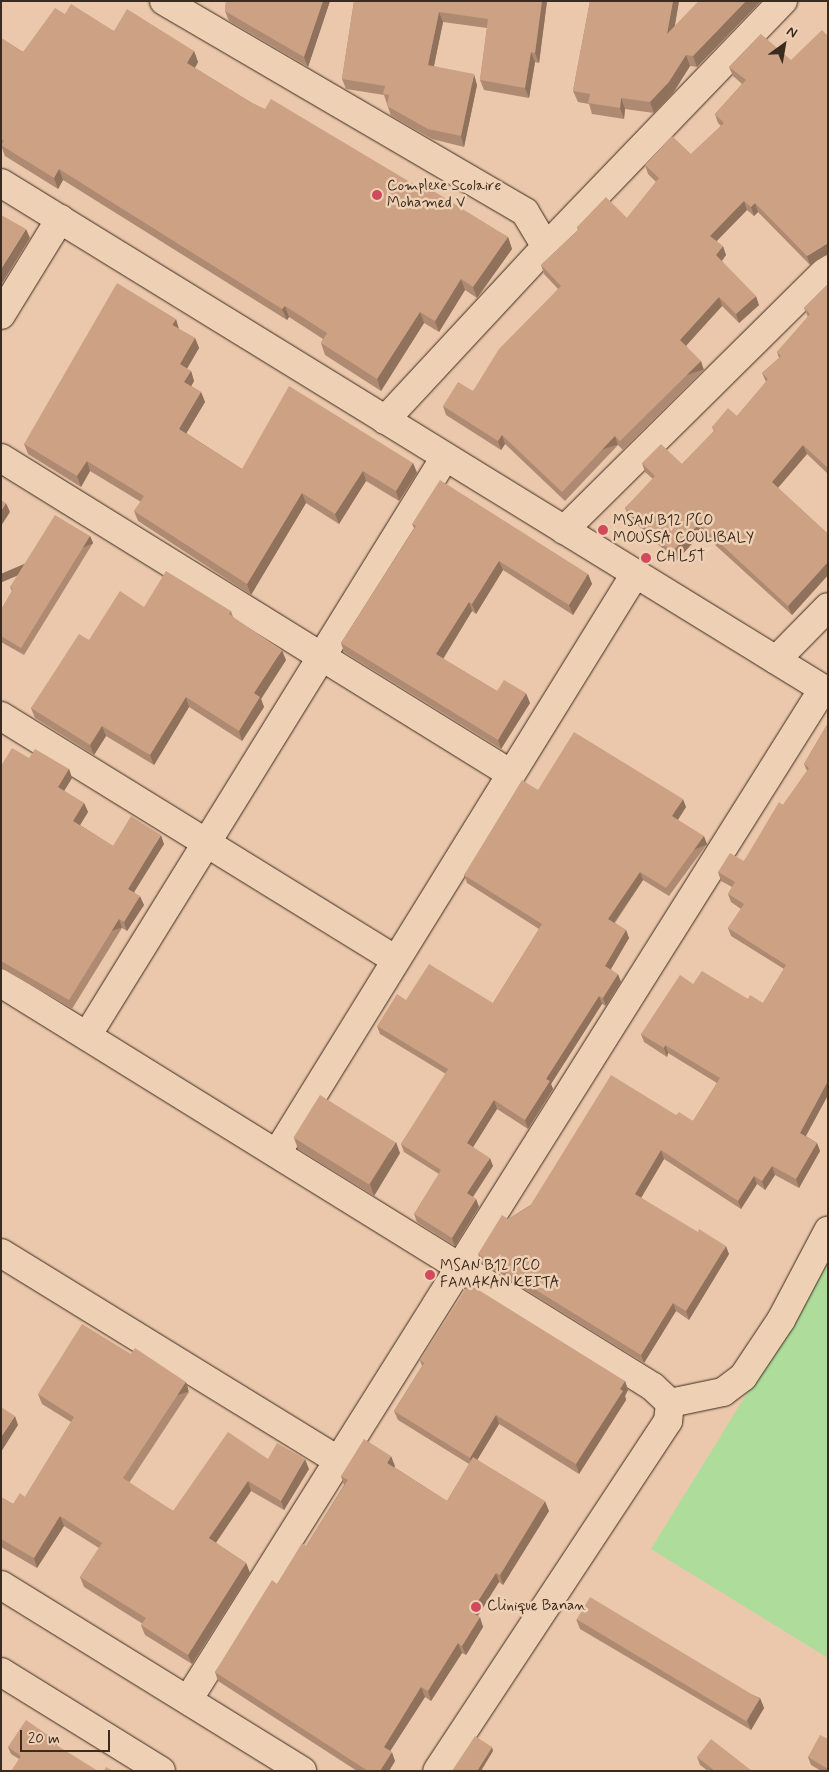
<!DOCTYPE html>
<style>
body{margin:0}
#map{position:relative;width:829px;height:1772px;overflow:hidden;background:#ebc8ab;font-family:Mynerve,sans-serif}
div>[style]{position:absolute}
.green>*{inset:0;background:#addc9b}
.roads{filter:drop-shadow(0 0 1px #3b2a1e) drop-shadow(0 0 1px #3b2a1e)}
.minor>*{height:28px;margin:-14px;padding:0 14px;transform-origin:14px;border-radius:14px;background:#eed0b5}
.secondary>*{height:28px;margin:-14px;padding:0 14px;transform-origin:14px;border-radius:14px;background:#eed0b5}
.wall>*{inset:0;background:#af8a72}
.shaded-wall>*{inset:0;background:#8f715c;transform-origin:0 0}
.building>*{inset:0;background:#cca184;transform-origin:0 0}
.dots>*{width:14px;height:14px;translate:-50% -50%;box-sizing:border-box;border:2px solid #eed0b5;border-radius:50%}
span{translate:-50% -50%;white-space:nowrap;text-align:center;line-height:1.15;-webkit-text-stroke:5px #eed0b5;paint-order:stroke}
.poi-label{font-size:15px;color:#3b2a1e}
.left{translate:0 -50%;text-align:left}
.frame{position:absolute;inset:0;border:2px solid #3b2a1e;pointer-events:none}
.north{position:absolute;left:759px;top:20px;width:50px;height:50px;-webkit-text-stroke:4px #eed0b5;paint-order:stroke;rotate:32deg;font-size:14px;font-weight:700;line-height:20px;text-align:center;color:#3b2a1e}
.north::after{content:'';display:block;margin:auto;width:18px;height:22px;background:#3b2a1e;clip-path:polygon(50% 0,100% 100%,50% 72%,0 100%)}
.scale{position:absolute;left:20px;top:1730px;width:90px;height:22px;box-sizing:border-box;border:2px solid #3b2a1e;border-top:0;padding-left:6px;font-size:15px;line-height:18px;white-space:nowrap;color:#3b2a1e;-webkit-text-stroke:4px #eed0b5;paint-order:stroke}
</style>
<div id="map">
<div class="green">
<div style="clip-path:polygon(828px 1262px,828px 1658px,651px 1549px)"></div>
</div>
<div class="roads">
<div class="minor">
<div style="left:164px;top:1px;width:418px;rotate:30.3deg"></div>
<div style="left:525px;top:212px;width:41px;rotate:59deg"></div>
<div style="left:1px;top:183px;width:971px;rotate:31.61deg"></div>
<div style="left:1px;top:315px;width:113px;rotate:-58.4deg"></div>
<div style="left:385px;top:420px;width:236px;rotate:-47.1deg"></div>
<div style="left:546px;top:247px;width:342px;rotate:-46.1deg"></div>
<div style="left:1px;top:458px;width:600px;rotate:31.78deg"></div>
<div style="left:564px;top:530px;width:371px;rotate:-44.7deg"></div>
<div style="left:776px;top:660px;width:74px;rotate:-45.5deg"></div>
<div style="left:1px;top:716px;width:464px;rotate:31.7deg"></div>
<div style="left:1px;top:983px;width:767px;rotate:31.78deg"></div>
<div style="left:653px;top:1387px;width:23px;rotate:43deg"></div>
<div style="left:670px;top:1403px;width:18px;rotate:96deg"></div>
<div style="left:668px;top:1421px;width:419px;rotate:123.4deg"></div>
<div style="left:87px;top:1036px;width:681px;rotate:-58.27deg"></div>
<div style="left:277px;top:1153px;width:681px;rotate:-58.27deg"></div>
<div style="left:1px;top:1253px;width:397px;rotate:31.6deg"></div>
<div style="left:670px;top:1403px;width:54px;rotate:-11.7deg"></div>
<div style="left:723px;top:1392px;width:25px;rotate:-37deg"></div>
<div style="left:743px;top:1377px;width:69px;rotate:-56.3deg"></div>
<div style="left:781px;top:1320px;width:101px;rotate:-62.2deg"></div>
<div style="left:188px;top:1700px;width:1194px;rotate:-57.87deg"></div>
</div>
<div class="secondary">
<div style="left:1px;top:1585px;width:354px;rotate:31.7deg"></div>
<div style="left:1px;top:1672px;width:188px;rotate:31.7deg"></div>
</div>
</div>
<div class="wall">
<div style="clip-path:polygon(226px 1px,330px 1px,308px 67px,229px 21px,225px 11px)"></div>
<div style="clip-path:polygon(354px 1px,547px 1px,539px 63px,535px 62px,529px 98px,484px 90px,480px 80px,487px 28px,443px 22px,434px 66px,477px 85px,464px 147px,432px 139px,391px 116px,384px 95px,346px 89px,342px 79px)"></div>
<div style="clip-path:polygon(590px 1px,679px 1px,675px 26px,699px 1px,761px 1px,697px 67px,690px 66px,673px 93px,654px 113px,625px 109px,624px 119px,592px 114px,589px 104px,578px 102px,573px 91px)"></div>
<div style="clip-path:polygon(65px 14px,114px 31px,194px 51px,198px 62px,195px 68px,252px 103px,420px 188px,508px 237px,512px 249px,477px 298px,465px 290px,439px 332px,424px 323px,381px 391px,325px 355px,321px 343px,323px 339px,289px 317px,287px 320px,63px 180px,58px 189px,5px 156px,2px 148px,1px 147px,1px 38px,23px 52px)"></div>
<div style="clip-path:polygon(761px 34px,810px 265px,758px 212px,754px 216px,747px 210px,716px 241px,726px 255px,722px 261px,759px 305px,739px 323px,722px 306px,686px 346px,704px 370px,623px 450px,618px 445px,565px 501px,505px 444px,501px 450px,446px 415px,443px 406px,473px 391px,558px 289px,544px 274px,541px 265px,578px 230px,577px 227px,627px 218px,656px 182px,648px 174px,645px 165px,691px 154px,721px 126px,718px 123px,715px 114px,742px 84px,733px 76px,729px 67px)"></div>
<div style="clip-path:polygon(828px 284px,828px 474px,807px 454px,778px 488px,828px 534px,828px 575px,792px 615px,702px 533px,676px 561px,629px 517px,625px 508px,653px 479px,645px 472px,642px 463px,682px 464px,714px 431px,712px 427px,737px 416px,766px 382px,762px 373px,779px 358px,777px 352px,808px 317px,804px 308px)"></div>
<div style="clip-path:polygon(179px 329px,195px 338px,199px 348px,187px 369px,191px 371px,194px 381px,191px 386px,201px 392px,205px 402px,186px 433px,242px 469px,413px 463px,417px 473px,399px 501px,366px 481px,339px 524px,306px 503px,251px 595px,138px 521px,134px 511px,141px 502px,90px 471px,81px 487px,28px 454px,24px 444px)"></div>
<div style="clip-path:polygon(412px 524px,588px 574px,592px 584px,573px 615px,503px 570px,476px 614px,472px 611px,443px 659px,497px 691px,530px 703px,501px 749px,344px 652px,341px 643px,414px 528px)"></div>
<div style="clip-path:polygon(90px 536px,93px 543px,24px 655px,1px 642px,1px 610px,12px 591px,10px 587px)"></div>
<div style="clip-path:polygon(144px 607px,231px 611px,233px 617px,286px 660px,261px 699px,264px 707px,242px 741px,189px 707px,154px 765px,106px 736px,94px 755px,35px 718px,31px 708px,89px 640px)"></div>
<div style="clip-path:polygon(828px 723px,828px 1095px,806px 1136px,817px 1143px,820px 1151px,799px 1188px,775px 1175px,765px 1190px,757px 1184px,741px 1209px,664px 1159px,641px 1198px,729px 1254px,689px 1320px,676px 1311px,644px 1363px,481px 1262px,478px 1254px,508px 1219px,676px 1115px,693px 1121px,717px 1083px,668px 1053px,667px 1057px,644px 1042px,641px 1034px,693px 984px,763px 1003px,784px 969px,731px 936px,728px 928px,741px 909px,731px 902px,728px 894px,732px 887px,721px 881px,718px 872px,744px 861px,783px 805px,807px 771px,804px 764px)"></div>
<div style="clip-path:polygon(29px 758px,69px 769px,72px 778px,64px 791px,84px 803px,88px 812px,80px 825px,113px 846px,164px 844px,134px 892px,144px 905px,127px 931px,122px 928px,72px 1009px,1px 968px,1px 766px)"></div>
<div style="clip-path:polygon(538px 790px,686px 807px,678px 820px,707px 844px,669px 896px,643px 880px,615px 923px,626px 930px,629px 938px,611px 969px,621px 982px,606px 1006px,602px 1004px,551px 1084px,553px 1089px,528px 1129px,497px 1109px,473px 1147px,493px 1166px,473px 1197px,476px 1199px,479px 1207px,455px 1246px,417px 1222px,414px 1214px,439px 1174px,404px 1152px,401px 1144px,446px 1074px,380px 1034px,377px 1026px,406px 1000px,493px 1003px,539px 929px,467px 883px,464px 875px)"></div>
<div style="clip-path:polygon(294px 1138px,400px 1153px,374px 1196px,298px 1149px)"></div>
<div style="clip-path:polygon(420px 1360px,625px 1381px,628px 1390px,625px 1396px,626px 1400px,579px 1474px,499px 1424px,477px 1460px,549px 1511px,503px 1585px,499px 1582px,478px 1616px,483px 1627px,466px 1655px,462px 1653px,431px 1701px,425px 1697px,390px 1751px,395px 1761px,389px 1771px,357px 1771px,218px 1681px,215px 1672px,277px 1584px,306px 1546px,344px 1485px,341px 1476px,395px 1466px,394px 1467px,447px 1501px,469px 1464px,398px 1420px,394px 1411px,422px 1366px)"></div>
<div style="clip-path:polygon(189px 1392px,129px 1483px,173px 1511px,268px 1459px,309px 1469px,284px 1510px,251px 1491px,216px 1543px,246px 1563px,250px 1573px,192px 1664px,145px 1635px,141px 1625px,143px 1624px,84px 1587px,80px 1577px,99px 1548px,64px 1526px,37px 1568px,1px 1547px,1px 1497px,13px 1504px,25px 1497px,71px 1422px,42px 1404px,38px 1394px)"></div>
<div style="clip-path:polygon(576px 1619px,760px 1698px,764px 1708px,751px 1730px,580px 1629px)"></div>
<div style="clip-path:polygon(828px 1739px,828px 1771px,821px 1771px,811px 1765px,808px 1757px)"></div>
<div style="clip-path:polygon(57px 1746px,19px 1759px,11px 1754px,8px 1747px)"></div>
<div style="clip-path:polygon(697px 1757px,752px 1771px,708px 1771px,700px 1765px)"></div>
</div>
<div class="shaded-wall">
<div style="clip-path:polygon(323px 1px,330px 1px,308px 67px,304px 57px)"></div>
<div style="clip-path:polygon(542px 1px,547px 1px,539px 63px,535px 53px)"></div>
<div style="clip-path:polygon(673px 1px,679px 1px,671px 45px,667px 34px)"></div>
<div style="clip-path:polygon(746px 1px,761px 1px,697px 67px,693px 56px)"></div>
<div style="clip-path:polygon(439px 12px,443px 22px,432px 75px,428px 65px)"></div>
<div style="clip-path:polygon(194px 51px,198px 62px,191px 74px,187px 63px)"></div>
<div style="clip-path:polygon(531px 52px,535px 62px,529px 98px,525px 88px)"></div>
<div style="clip-path:polygon(686px 55px,690px 66px,673px 93px,654px 113px,650px 102px)"></div>
<div style="clip-path:polygon(474px 74px,477px 85px,464px 147px,461px 136px)"></div>
<div style="clip-path:polygon(621px 98px,625px 109px,624px 119px,620px 108px)"></div>
<div style="clip-path:polygon(59px 169px,63px 180px,58px 189px,54px 178px)"></div>
<div style="clip-path:polygon(744px 201px,747px 210px,713px 245px,710px 236px)"></div>
<div style="clip-path:polygon(755px 203px,758px 212px,754px 216px,751px 207px)"></div>
<div style="clip-path:polygon(26px 229px,30px 238px,1px 285px,1px 269px)"></div>
<div style="clip-path:polygon(508px 237px,512px 249px,477px 298px,473px 287px)"></div>
<div style="clip-path:polygon(828px 243px,828px 254px,810px 265px,807px 256px)"></div>
<div style="clip-path:polygon(723px 246px,726px 255px,719px 264px,716px 255px)"></div>
<div style="clip-path:polygon(461px 279px,465px 290px,439px 332px,435px 321px)"></div>
<div style="clip-path:polygon(756px 296px,759px 305px,739px 323px,736px 314px)"></div>
<div style="clip-path:polygon(719px 297px,722px 306px,683px 349px,680px 340px)"></div>
<div style="clip-path:polygon(285px 306px,289px 317px,287px 320px,282px 309px)"></div>
<div style="clip-path:polygon(420px 312px,424px 323px,381px 391px,377px 379px)"></div>
<div style="clip-path:polygon(176px 319px,179px 329px,172px 325px)"></div>
<div style="clip-path:polygon(195px 338px,199px 348px,183px 375px,180px 364px)"></div>
<div style="left:701px;top:361px;width:9px;height:114px;rotate:72deg"></div>
<div style="clip-path:polygon(191px 371px,194px 381px,188px 392px,184px 382px)"></div>
<div style="clip-path:polygon(201px 392px,205px 402px,183px 439px,179px 429px)"></div>
<div style="clip-path:polygon(502px 435px,505px 444px,501px 450px,498px 441px)"></div>
<div style="left:615px;top:436px;width:9px;height:77px;rotate:72deg"></div>
<div style="clip-path:polygon(803px 445px,807px 454px,775px 491px,772px 482px)"></div>
<div style="clip-path:polygon(87px 461px,90px 471px,81px 487px,77px 476px)"></div>
<div style="clip-path:polygon(413px 463px,417px 473px,399px 501px,396px 491px)"></div>
<div style="clip-path:polygon(363px 471px,366px 481px,339px 524px,335px 514px)"></div>
<div style="clip-path:polygon(302px 493px,306px 503px,251px 595px,247px 584px)"></div>
<div style="clip-path:polygon(6px 503px,10px 512px,1px 526px,1px 511px)"></div>
<div style="clip-path:polygon(699px 524px,702px 533px,676px 561px,672px 552px)"></div>
<div style="left:90px;top:536px;width:8px;height:132px;rotate:67deg"></div>
<div style="clip-path:polygon(499px 561px,503px 570px,476px 614px,472px 604px)"></div>
<div style="clip-path:polygon(828px 562px,828px 575px,792px 615px,788px 606px)"></div>
<div style="clip-path:polygon(588px 574px,592px 584px,573px 615px,569px 605px)"></div>
<div style="clip-path:polygon(469px 602px,472px 611px,440px 664px,436px 654px)"></div>
<div style="clip-path:polygon(282px 650px,286px 660px,261px 699px,264px 707px,242px 741px,239px 731px,254px 693px)"></div>
<div style="clip-path:polygon(526px 693px,530px 703px,501px 749px,498px 740px)"></div>
<div style="clip-path:polygon(186px 697px,189px 707px,154px 765px,150px 755px)"></div>
<div style="clip-path:polygon(102px 726px,106px 736px,94px 755px,90px 745px)"></div>
<div style="clip-path:polygon(69px 769px,72px 778px,61px 796px,58px 787px)"></div>
<div style="clip-path:polygon(683px 799px,686px 807px,675px 824px,672px 816px)"></div>
<div style="clip-path:polygon(84px 803px,88px 812px,77px 830px,73px 821px)"></div>
<div style="clip-path:polygon(161px 835px,164px 844px,131px 897px,128px 889px)"></div>
<div style="left:704px;top:836px;width:9px;height:64px;rotate:69deg"></div>
<div style="clip-path:polygon(640px 872px,643px 880px,611px 927px,608px 919px)"></div>
<div style="clip-path:polygon(140px 896px,144px 905px,127px 931px,124px 922px)"></div>
<div style="left:119px;top:919px;width:9px;height:95px;rotate:72deg"></div>
<div style="clip-path:polygon(626px 930px,629px 938px,608px 974px,605px 966px)"></div>
<div style="clip-path:polygon(618px 974px,621px 982px,606px 1006px,603px 998px)"></div>
<div style="clip-path:polygon(599px 996px,602px 1004px,551px 1084px,553px 1089px,528px 1129px,525px 1120px,546px 1079px)"></div>
<div style="clip-path:polygon(665px 1045px,668px 1053px,667px 1057px,664px 1048px)"></div>
<div style="clip-path:polygon(828px 1081px,828px 1095px,803px 1141px,800px 1133px)"></div>
<div style="clip-path:polygon(494px 1100px,497px 1109px,470px 1152px,467px 1143px)"></div>
<div style="clip-path:polygon(396px 1142px,400px 1153px,374px 1196px,370px 1184px)"></div>
<div style="clip-path:polygon(817px 1143px,820px 1151px,799px 1188px,796px 1179px)"></div>
<div style="clip-path:polygon(661px 1150px,664px 1159px,638px 1203px,635px 1194px)"></div>
<div style="clip-path:polygon(490px 1158px,493px 1166px,470px 1201px,467px 1193px)"></div>
<div style="clip-path:polygon(772px 1166px,775px 1175px,765px 1190px,762px 1181px)"></div>
<div style="clip-path:polygon(754px 1176px,757px 1184px,741px 1209px,738px 1201px)"></div>
<div style="clip-path:polygon(476px 1199px,479px 1207px,455px 1246px,452px 1238px)"></div>
<div style="clip-path:polygon(726px 1246px,729px 1254px,689px 1320px,686px 1311px)"></div>
<div style="clip-path:polygon(673px 1303px,676px 1311px,644px 1363px,641px 1355px)"></div>
<div style="clip-path:polygon(625px 1381px,628px 1390px,625px 1396px,626px 1400px,579px 1474px,576px 1464px)"></div>
<div style="left:186px;top:1382px;width:10px;height:115px;rotate:73deg"></div>
<div style="clip-path:polygon(496px 1415px,499px 1424px,473px 1467px,470px 1458px)"></div>
<div style="clip-path:polygon(15px 1416px,18px 1425px,1px 1452px,1px 1437px)"></div>
<div style="clip-path:polygon(391px 1456px,395px 1466px,390px 1473px,387px 1463px)"></div>
<div style="clip-path:polygon(305px 1459px,309px 1469px,284px 1510px,281px 1501px)"></div>
<div style="clip-path:polygon(248px 1481px,251px 1491px,212px 1548px,209px 1538px)"></div>
<div style="clip-path:polygon(545px 1501px,549px 1511px,503px 1585px,500px 1575px)"></div>
<div style="clip-path:polygon(60px 1516px,64px 1526px,37px 1568px,34px 1558px)"></div>
<div style="clip-path:polygon(246px 1563px,250px 1573px,192px 1664px,188px 1655px)"></div>
<div style="clip-path:polygon(496px 1573px,499px 1582px,474px 1621px,471px 1612px)"></div>
<div style="clip-path:polygon(480px 1617px,483px 1627px,466px 1655px,462px 1646px)"></div>
<div style="clip-path:polygon(458px 1643px,462px 1653px,431px 1701px,428px 1691px)"></div>
<div style="clip-path:polygon(421px 1687px,425px 1697px,387px 1756px,384px 1747px)"></div>
<div style="clip-path:polygon(760px 1698px,764px 1708px,751px 1730px,747px 1720px)"></div>
<div style="clip-path:polygon(55px 1740px,57px 1746px,53px 1743px)"></div>
<div style="clip-path:polygon(492px 1747px,493px 1751px,481px 1771px,477px 1771px)"></div>
<div style="clip-path:polygon(392px 1752px,395px 1761px,389px 1771px,380px 1771px)"></div>
</div>
<div class="building">
<div style="clip-path:polygon(226px 1px,323px 1px,304px 57px,225px 11px)"></div>
<div style="clip-path:polygon(354px 1px,542px 1px,535px 53px,531px 52px,525px 88px,480px 80px,488px 19px,439px 12px,428px 65px,474px 74px,461px 136px,428px 129px,387px 106px,389px 95px,383px 94px,385px 86px,342px 79px)"></div>
<div style="clip-path:polygon(590px 1px,673px 1px,667px 34px,699px 1px,746px 1px,693px 56px,686px 55px,669px 82px,650px 102px,621px 98px,620px 108px,588px 103px,590px 94px,573px 91px)"></div>
<div style="clip-path:polygon(71px 4px,114px 31px,127px 9px,194px 51px,187px 63px,252px 103px,265px 109px,271px 99px,420px 188px,422px 184px,508px 237px,473px 287px,461px 279px,435px 321px,420px 312px,377px 379px,321px 343px,327px 333px,285px 306px,282px 309px,59px 169px,54px 178px,1px 145px,4px 141px,1px 139px,1px 38px,23px 52px,55px 8px,65px 14px)"></div>
<div style="clip-path:polygon(822px 30px,827px 35px,828px 34px,828px 243px,807px 256px,755px 203px,751px 207px,744px 201px,710px 236px,723px 246px,716px 255px,756px 296px,736px 314px,719px 297px,680px 340px,701px 361px,620px 441px,615px 436px,562px 492px,502px 435px,498px 441px,443px 406px,458px 382px,473px 391px,499px 349px,561px 286px,541px 265px,579px 229px,577px 227px,606px 197px,627px 218px,659px 178px,645px 165px,672px 136px,691px 154px,724px 123px,715px 114px,746px 80px,729px 67px,761px 34px,791px 60px)"></div>
<div style="clip-path:polygon(1px 215px,26px 229px,1px 269px)"></div>
<div style="clip-path:polygon(117px 283px,176px 319px,172px 325px,195px 338px,180px 364px,191px 371px,184px 382px,201px 392px,179px 429px,242px 469px,289px 386px,413px 463px,396px 491px,363px 471px,335px 514px,302px 493px,247px 584px,134px 511px,144px 496px,87px 461px,77px 476px,24px 444px)"></div>
<div style="clip-path:polygon(828px 284px,828px 468px,803px 445px,772px 482px,828px 534px,828px 562px,788px 606px,699px 524px,672px 552px,625px 508px,655px 476px,642px 463px,661px 444px,682px 464px,715px 430px,712px 427px,728px 408px,737px 416px,768px 379px,762px 373px,781px 356px,777px 352px,810px 314px,804px 308px)"></div>
<div style="clip-path:polygon(440px 480px,588px 574px,569px 605px,499px 561px,472px 604px,469px 602px,436px 654px,497px 691px,504px 680px,526px 693px,498px 740px,341px 643px,416px 526px,412px 524px)"></div>
<div style="clip-path:polygon(1px 500px,6px 503px,1px 511px)"></div>
<div style="clip-path:polygon(55px 515px,90px 536px,21px 648px,1px 636px,1px 610px,13px 589px,10px 587px)"></div>
<div style="clip-path:polygon(166px 571px,231px 611px,229px 614px,236px 619px,282px 650px,254px 693px,260px 697px,239px 731px,186px 697px,150px 755px,102px 726px,90px 745px,31px 708px,79px 634px,89px 640px,120px 591px,144px 607px)"></div>
<div style="clip-path:polygon(828px 723px,828px 1081px,800px 1133px,817px 1143px,796px 1179px,772px 1166px,762px 1181px,754px 1176px,738px 1201px,661px 1150px,635px 1194px,698px 1232px,699px 1229px,726px 1246px,686px 1311px,673px 1303px,641px 1355px,478px 1254px,502px 1215px,508px 1219px,530px 1206px,611px 1075px,676px 1115px,679px 1112px,693px 1121px,720px 1078px,665px 1045px,664px 1048px,641px 1034px,680px 975px,693px 984px,702px 971px,748px 999px,750px 995px,763px 1003px,786px 965px,728px 928px,744px 904px,728px 894px,735px 882px,718px 872px,730px 853px,744px 861px,779px 802px,783px 805px,809px 768px,804px 764px)"></div>
<div style="clip-path:polygon(574px 732px,683px 799px,672px 816px,704px 836px,666px 888px,640px 872px,608px 919px,626px 930px,605px 966px,618px 974px,603px 998px,599px 996px,546px 1079px,550px 1081px,525px 1120px,494px 1100px,467px 1143px,490px 1158px,467px 1193px,476px 1199px,452px 1238px,414px 1214px,441px 1170px,401px 1144px,448px 1069px,377px 1026px,397px 994px,406px 1000px,429px 964px,493px 1003px,542px 924px,464px 875px,522px 780px,538px 790px)"></div>
<div style="clip-path:polygon(12px 748px,29px 758px,35px 749px,69px 769px,58px 787px,84px 803px,73px 821px,113px 846px,131px 816px,161px 835px,128px 889px,140px 896px,124px 922px,119px 919px,69px 1000px,1px 961px,1px 766px)"></div>
<div style="left:320px;top:1095px;width:89px;height:50px;rotate:32deg"></div>
<div style="clip-path:polygon(469px 1284px,625px 1381px,620px 1389px,623px 1391px,576px 1464px,496px 1415px,470px 1458px,394px 1411px,424px 1363px,420px 1360px)"></div>
<div style="clip-path:polygon(82px 1324px,131px 1354px,135px 1348px,186px 1382px,123px 1478px,173px 1511px,228px 1432px,268px 1459px,277px 1443px,305px 1459px,281px 1501px,248px 1481px,209px 1538px,246px 1563px,188px 1655px,141px 1625px,146px 1618px,80px 1577px,102px 1543px,60px 1516px,34px 1558px,1px 1539px,1px 1497px,13px 1504px,20px 1493px,25px 1497px,74px 1417px,38px 1394px)"></div>
<div style="clip-path:polygon(1px 1407px,15px 1416px,1px 1437px)"></div>
<div style="clip-path:polygon(364px 1439px,391px 1456px,387px 1463px,447px 1501px,473px 1457px,545px 1501px,500px 1575px,496px 1573px,471px 1612px,480px 1617px,462px 1646px,458px 1643px,428px 1691px,421px 1687px,384px 1747px,392px 1752px,380px 1771px,368px 1771px,215px 1672px,272px 1580px,277px 1584px,302px 1543px,306px 1546px,348px 1480px,341px 1476px)"></div>
<div style="left:590px;top:1597px;width:198px;height:26px;rotate:31deg"></div>
<div style="clip-path:polygon(26px 1720px,55px 1740px,53px 1743px,98px 1771px,11px 1771px,21px 1756px,8px 1747px)"></div>
<div style="clip-path:polygon(820px 1735px,828px 1739px,828px 1769px,808px 1757px)"></div>
<div style="clip-path:polygon(475px 1736px,492px 1747px,477px 1771px,452px 1771px)"></div>
<div style="clip-path:polygon(711px 1739px,752px 1771px,715px 1771px,697px 1757px)"></div>
<div style="clip-path:polygon(106px 1767px,113px 1771px,104px 1771px)"></div>
</div>
<div class="dots">
<div style="left:377px;top:195px;background:#d1495b"></div>
<div style="left:603px;top:530px;background:#d1495b"></div>
<div style="left:646px;top:558px;background:#d1495b"></div>
<div style="left:430px;top:1275px;background:#d1495b"></div>
<div style="left:476px;top:1607px;background:#d1495b"></div>
</div>
<div class="poi-label">
<span class="left" style="left:387px;top:195px">Complexe Scolaire<br>Mohamed V</span>
<span class="left" style="left:613px;top:530px">MSAN B12 PCO<br>MOUSSA COULIBALY</span>
<span class="left" style="left:656px;top:558px">CH L5T</span>
<span class="left" style="left:440px;top:1275px">MSAN B12 PCO<br>FAMAKAN KEITA</span>
<span class="left" style="left:487px;top:1607px">Clinique Banan</span>
</div>
<div class="frame"></div>
<div class="north">N</div>
<div class="scale">20 m</div>
</div>
